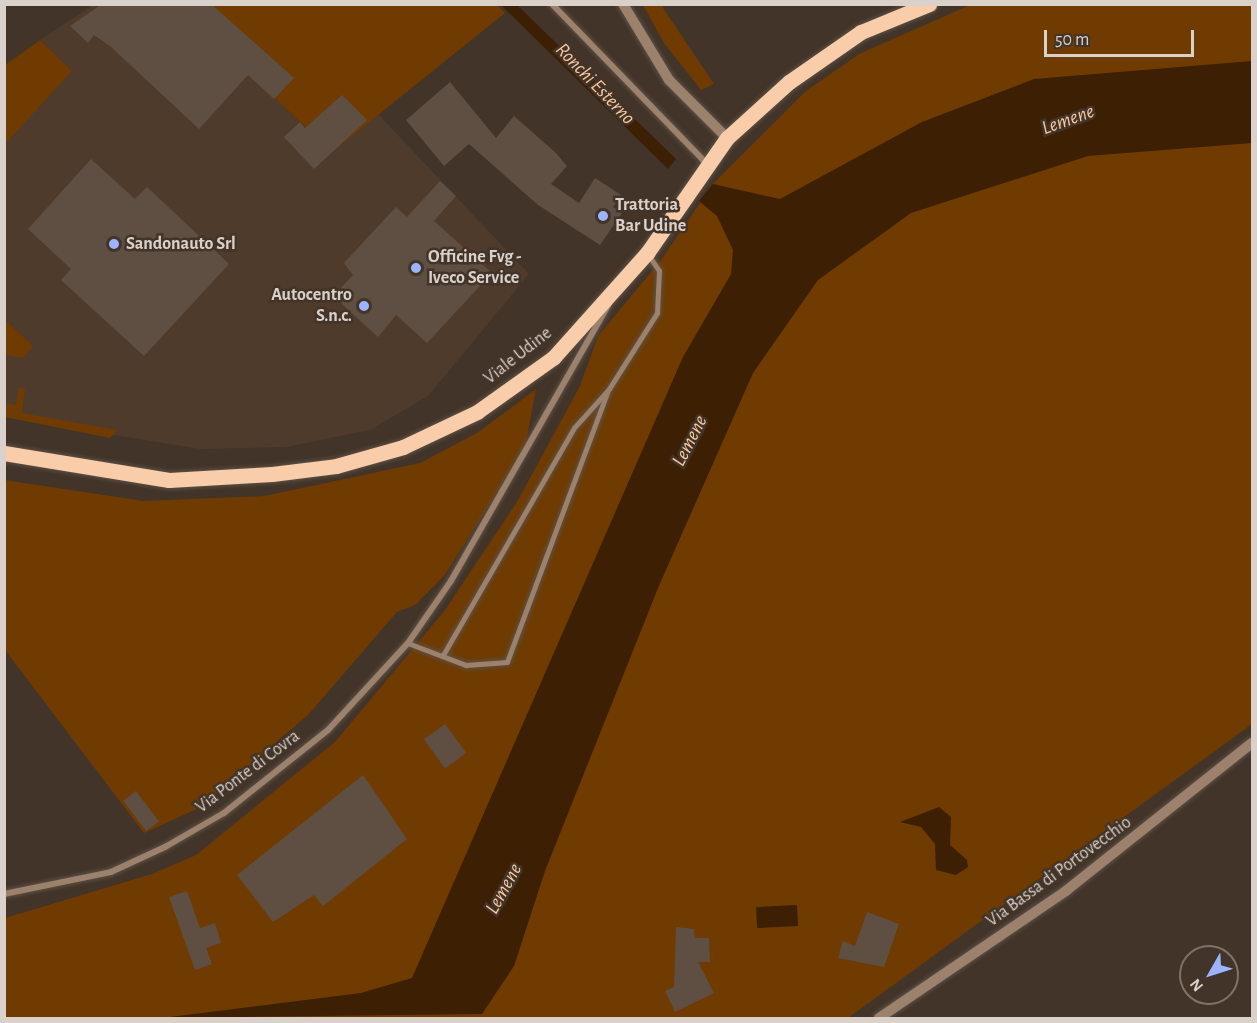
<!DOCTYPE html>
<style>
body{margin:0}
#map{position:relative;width:1257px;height:1023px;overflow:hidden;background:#423428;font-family:"Alegreya Sans",sans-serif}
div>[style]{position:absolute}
.built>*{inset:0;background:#4f3b2b}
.green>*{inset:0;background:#6f3b00}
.water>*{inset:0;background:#3d1f03;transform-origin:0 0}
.building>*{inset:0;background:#5f4f43;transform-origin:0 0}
.roads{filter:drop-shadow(0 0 2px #5d5045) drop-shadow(0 0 2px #5d5045)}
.service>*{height:4.5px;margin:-2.25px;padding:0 2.25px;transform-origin:2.25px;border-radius:2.25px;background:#9c816c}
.minor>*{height:6px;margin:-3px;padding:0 3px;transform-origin:3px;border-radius:3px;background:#9c816c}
.tertiary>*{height:10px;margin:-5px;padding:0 5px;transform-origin:5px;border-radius:5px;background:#9c816c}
.primary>*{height:15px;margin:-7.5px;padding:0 7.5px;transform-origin:7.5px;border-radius:7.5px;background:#facdaa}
.dots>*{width:16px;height:16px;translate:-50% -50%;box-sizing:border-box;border:3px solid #423428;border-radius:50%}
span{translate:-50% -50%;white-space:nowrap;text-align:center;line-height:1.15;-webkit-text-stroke:5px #423428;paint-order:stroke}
.poi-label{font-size:18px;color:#dad1ca;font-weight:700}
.left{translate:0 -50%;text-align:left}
.right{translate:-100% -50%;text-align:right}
.street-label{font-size:18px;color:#dad1ca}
.water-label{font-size:20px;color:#fac79f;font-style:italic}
.frame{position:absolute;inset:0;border:6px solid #dad1ca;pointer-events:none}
.north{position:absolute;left:1179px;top:945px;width:60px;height:60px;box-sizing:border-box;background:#423428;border:2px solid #7f7369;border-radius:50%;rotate:231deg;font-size:16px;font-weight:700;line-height:24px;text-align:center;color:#dad1ca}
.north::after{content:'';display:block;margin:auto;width:21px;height:27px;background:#9cb4fd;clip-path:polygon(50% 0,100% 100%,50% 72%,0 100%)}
.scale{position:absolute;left:1044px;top:30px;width:150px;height:27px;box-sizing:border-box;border:3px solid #dad1ca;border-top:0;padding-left:8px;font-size:18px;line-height:21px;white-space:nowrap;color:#dad1ca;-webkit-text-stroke:4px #423428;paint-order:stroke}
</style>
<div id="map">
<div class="built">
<div style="clip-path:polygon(93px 5px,176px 5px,332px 152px,377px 113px,529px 274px,428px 396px,370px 430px,286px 447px,200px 449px,5px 417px,4px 144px,72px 71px,40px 40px)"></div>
</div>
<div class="green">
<div style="clip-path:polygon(496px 4px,505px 13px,332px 152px,176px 5px)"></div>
<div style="clip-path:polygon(643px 5px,661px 5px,714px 84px,701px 90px,664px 43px)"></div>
<div style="clip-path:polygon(970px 5px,1252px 5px,1252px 724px,848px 1018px,5px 1018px,5px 918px,152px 874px,196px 855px,335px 742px,445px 610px,517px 502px,580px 386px,598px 336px,661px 260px,713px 184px,806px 91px,859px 54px)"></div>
<div style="clip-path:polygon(40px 40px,72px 71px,5px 144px,5px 65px)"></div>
<div style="clip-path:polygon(4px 319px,33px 346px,23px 358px,5px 355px)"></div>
<div style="clip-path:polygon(19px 388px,25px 388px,22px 413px,117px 430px,110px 438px,5px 417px,5px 403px,16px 405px)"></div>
<div style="clip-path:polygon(536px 389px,525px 448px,445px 575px,415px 605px,397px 612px,308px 715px,199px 808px,144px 833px,5px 650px,4px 480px,144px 501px,264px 496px,420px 463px,477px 433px)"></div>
</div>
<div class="water">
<div style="clip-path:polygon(501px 5px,517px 5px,676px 159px,668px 169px)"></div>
<div style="clip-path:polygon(1252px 61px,1252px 143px,1088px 156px,911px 213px,818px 280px,753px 373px,658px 588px,545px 871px,514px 966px,482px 1014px,162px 1018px,361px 993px,412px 978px,683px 357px,731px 274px,733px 250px,717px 216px,699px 201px,713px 184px,780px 199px,922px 122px,1034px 79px)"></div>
<div style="clip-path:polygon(939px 807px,951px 817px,950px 845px,967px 860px,968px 867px,956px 875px,936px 870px,935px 844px,921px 827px,900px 822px)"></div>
<div style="left:797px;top:905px;width:21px;height:41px;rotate:87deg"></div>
</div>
<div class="building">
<div style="clip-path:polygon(102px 4px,211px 4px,294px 78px,274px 99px,248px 75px,199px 129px,110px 46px,94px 35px,88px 43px,70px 26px)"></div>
<div style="clip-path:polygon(450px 82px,496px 138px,514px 116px,556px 153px,567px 166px,551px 184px,579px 203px,595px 178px,621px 195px,613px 207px,622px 213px,600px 245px,538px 205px,469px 144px,444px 166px,406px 120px)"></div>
<div style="clip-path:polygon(342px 95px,367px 120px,314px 169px,284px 137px,300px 122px,305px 128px)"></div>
<div style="clip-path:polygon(91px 159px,135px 199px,147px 187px,229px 264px,144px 356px,61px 280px,71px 269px,28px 229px)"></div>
<div style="clip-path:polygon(440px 181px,456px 196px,434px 221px,492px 273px,427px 343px,396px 315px,378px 337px,333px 296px,353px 275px,344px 263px,396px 207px,407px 217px)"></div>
<div style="left:445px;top:724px;width:36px;height:26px;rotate:54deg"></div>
<div style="clip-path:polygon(363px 775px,407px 839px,323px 906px,314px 895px,273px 922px,237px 875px)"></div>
<div style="left:136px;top:791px;width:38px;height:16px;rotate:53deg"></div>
<div style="clip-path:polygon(187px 891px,200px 928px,215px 923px,221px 943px,206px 948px,212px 964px,195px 970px,169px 897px)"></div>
<div style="clip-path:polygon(867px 912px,899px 924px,884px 967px,838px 958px,843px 941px,855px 946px)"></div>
<div style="clip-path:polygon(676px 927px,694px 929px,695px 938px,709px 938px,710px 962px,698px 962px,714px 993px,675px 1012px,665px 991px,674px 987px)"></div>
</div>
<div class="roads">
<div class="service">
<div style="left:408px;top:643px;width:62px;rotate:20.8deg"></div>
<div style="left:466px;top:665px;width:41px;rotate:-4.2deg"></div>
<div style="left:507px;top:662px;width:289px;rotate:-69.6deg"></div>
<div style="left:443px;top:655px;width:262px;rotate:-60deg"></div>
<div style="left:574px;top:428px;width:52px;rotate:-48.1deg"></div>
<div style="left:609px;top:389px;width:90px;rotate:-57.7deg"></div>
<div style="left:657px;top:313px;width:42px;rotate:-87.3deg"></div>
<div style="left:659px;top:271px;width:18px;rotate:-124deg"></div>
</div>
<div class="minor">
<div style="left:552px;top:4px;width:223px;rotate:45.9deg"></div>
<div style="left:4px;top:894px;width:109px;rotate:-11.6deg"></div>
<div style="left:111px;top:872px;width:60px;rotate:-24.8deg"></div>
<div style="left:165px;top:847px;width:68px;rotate:-30deg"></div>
<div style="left:224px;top:813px;width:133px;rotate:-38.6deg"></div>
<div style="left:328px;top:730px;width:118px;rotate:-47.4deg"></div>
<div style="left:408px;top:643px;width:75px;rotate:-55.3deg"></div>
<div style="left:451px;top:581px;width:317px;rotate:-60.3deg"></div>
</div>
<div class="tertiary">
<div style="left:623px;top:4px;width:89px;rotate:58.8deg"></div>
<div style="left:669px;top:80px;width:82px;rotate:45deg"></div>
<div style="left:879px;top:1018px;width:227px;rotate:-34.2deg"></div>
<div style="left:1067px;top:890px;width:236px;rotate:-38.5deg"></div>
</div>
<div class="primary">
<div style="left:4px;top:453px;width:167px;rotate:9.3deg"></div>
<div style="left:169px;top:480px;width:103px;rotate:-3.3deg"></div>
<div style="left:272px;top:474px;width:64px;rotate:-7.1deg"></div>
<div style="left:336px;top:466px;width:70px;rotate:-15.8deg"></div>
<div style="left:403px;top:447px;width:82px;rotate:-25.3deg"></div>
<div style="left:477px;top:412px;width:95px;rotate:-35.5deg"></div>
<div style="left:554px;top:357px;width:140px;rotate:-48.2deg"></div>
<div style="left:647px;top:253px;width:140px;rotate:-55.2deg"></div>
<div style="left:727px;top:138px;width:84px;rotate:-42.1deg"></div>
<div style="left:789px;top:82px;width:88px;rotate:-34.8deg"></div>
<div style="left:861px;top:32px;width:74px;rotate:-22.4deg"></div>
</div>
</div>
<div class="dots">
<div style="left:603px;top:216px;background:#9cb4fd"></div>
<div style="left:114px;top:244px;background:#9cb4fd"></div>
<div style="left:416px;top:268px;background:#9cb4fd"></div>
<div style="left:364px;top:306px;background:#9cb4fd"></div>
</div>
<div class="poi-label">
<span class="left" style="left:615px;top:216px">Trattoria<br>Bar Udine</span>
<span class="left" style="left:126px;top:244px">Sandonauto Srl</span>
<span class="left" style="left:428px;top:268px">Officine Fvg -<br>Iveco Service</span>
<span class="right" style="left:352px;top:306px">Autocentro<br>S.n.c.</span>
</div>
<div class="street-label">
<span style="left:518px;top:356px;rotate:-38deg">Viale Udine</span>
<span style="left:248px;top:772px;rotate:-37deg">Via Ponte di Covra</span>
<span style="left:1059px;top:872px;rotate:-36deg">Via Bassa di Portovecchio</span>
</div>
<div class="water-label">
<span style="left:595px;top:84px;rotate:46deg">Ronchi Esterno</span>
<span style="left:1068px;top:120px;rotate:-20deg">Lemene</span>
<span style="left:690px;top:441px;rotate:-63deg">Lemene</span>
<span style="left:504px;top:889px;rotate:-61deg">Lemene</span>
</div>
<div class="frame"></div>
<div class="north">N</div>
<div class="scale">50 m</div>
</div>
